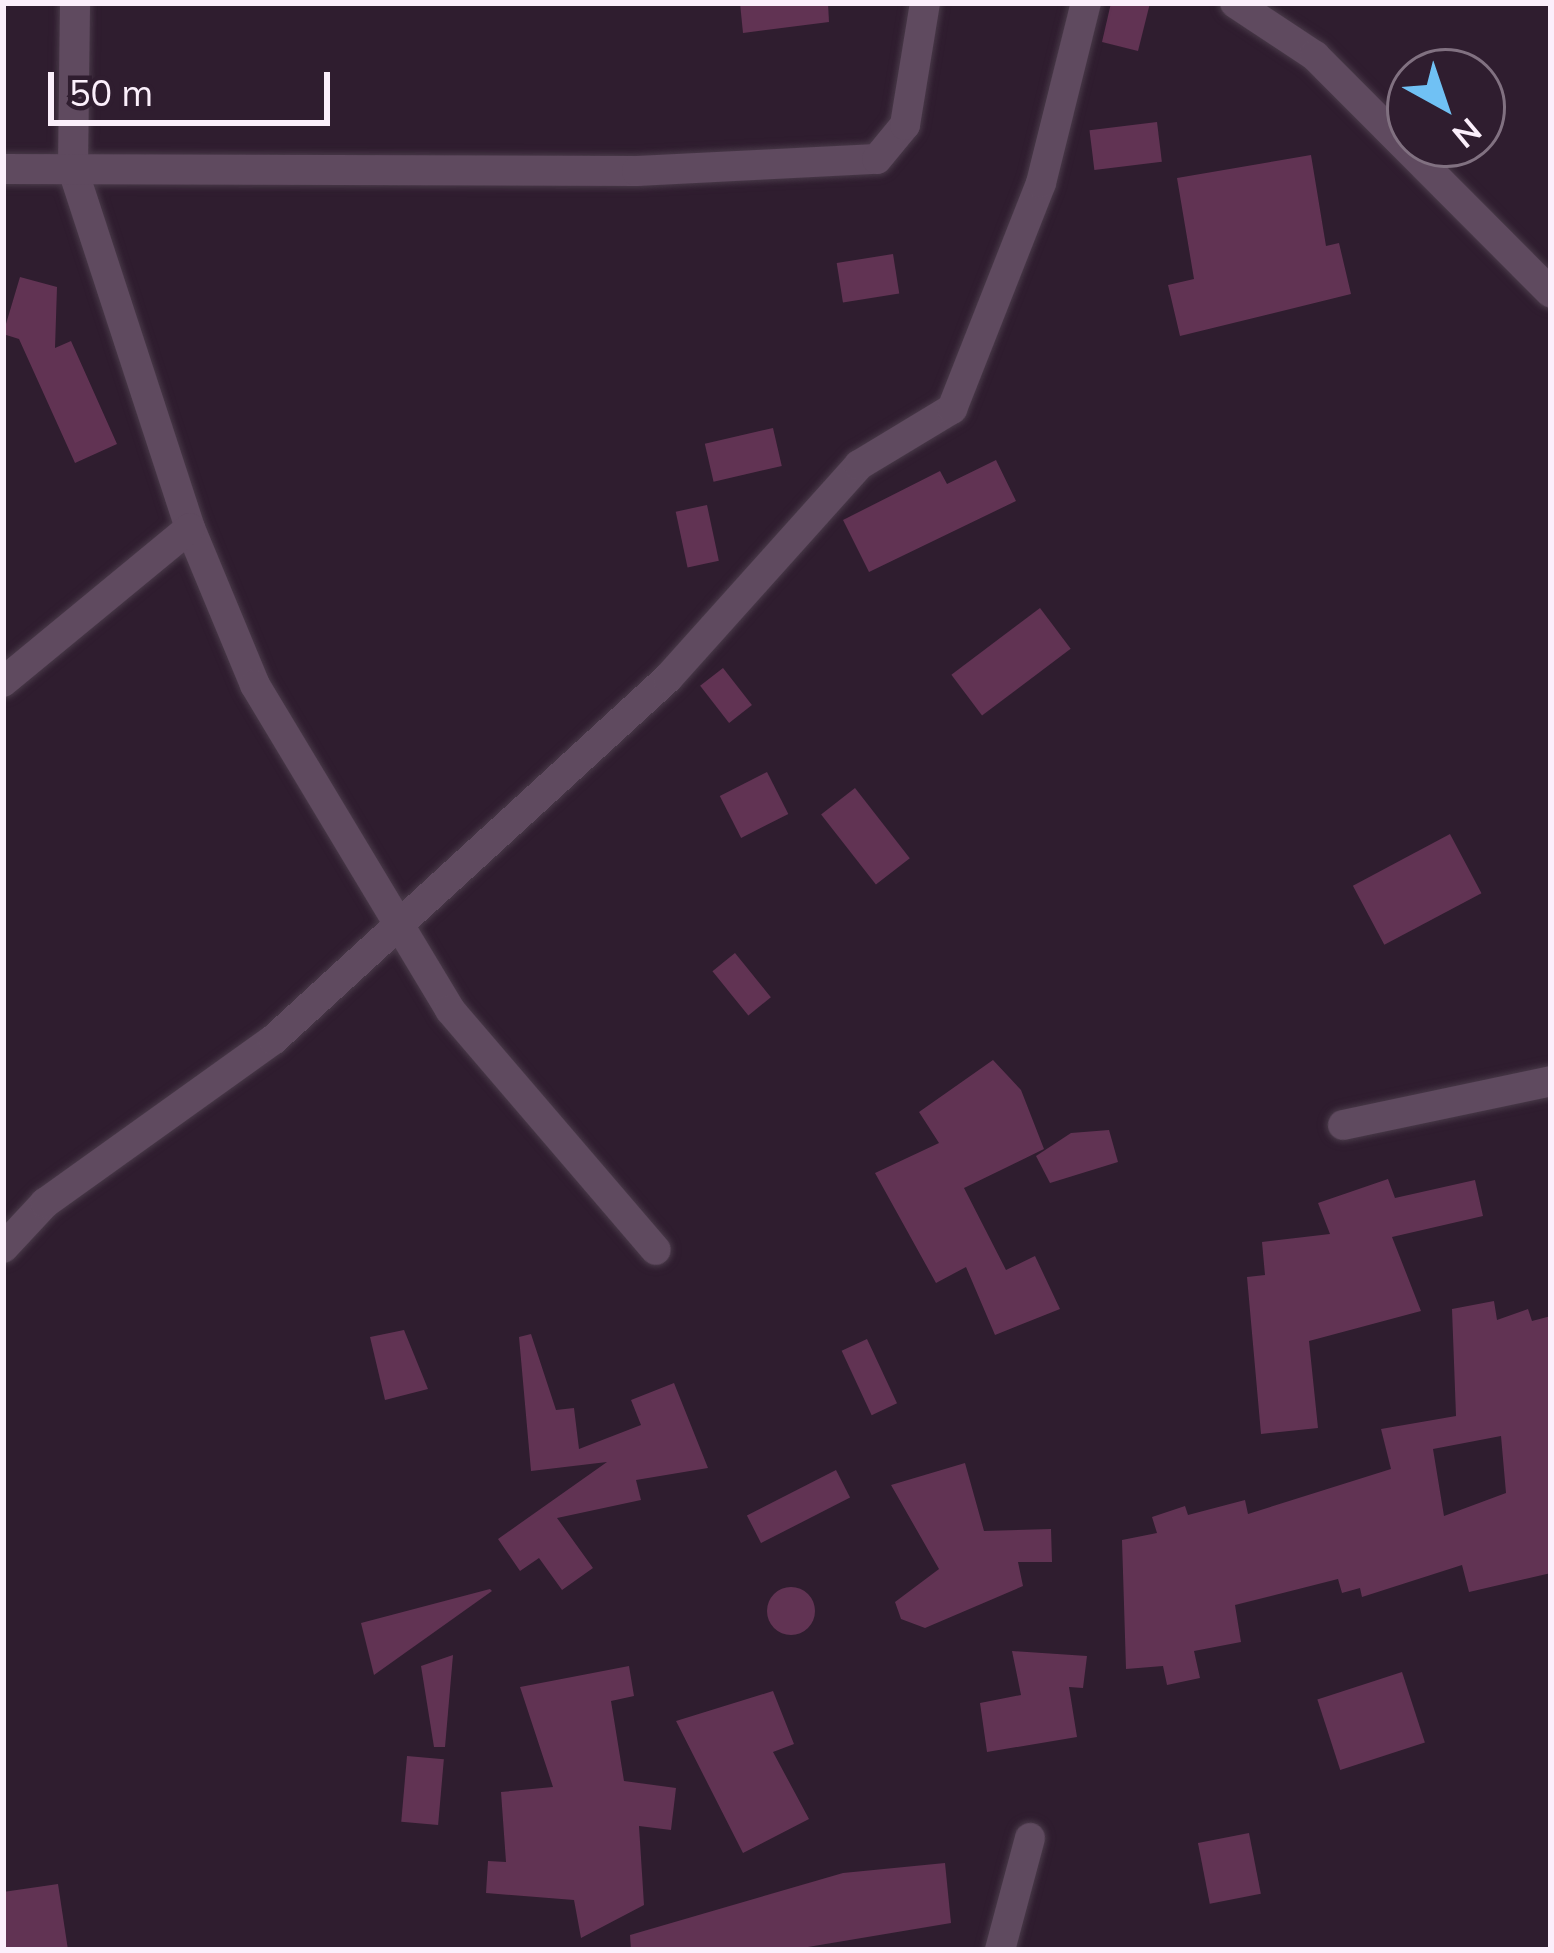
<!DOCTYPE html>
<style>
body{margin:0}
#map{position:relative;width:1554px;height:1953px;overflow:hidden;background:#2f1d2f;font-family:Mulish,sans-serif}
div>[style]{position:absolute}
.building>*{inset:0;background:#613353;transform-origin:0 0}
.round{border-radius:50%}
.roads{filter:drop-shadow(0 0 3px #493a49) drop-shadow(0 0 3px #493a49)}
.street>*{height:30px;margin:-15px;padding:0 15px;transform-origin:15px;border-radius:15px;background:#5f4a5f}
span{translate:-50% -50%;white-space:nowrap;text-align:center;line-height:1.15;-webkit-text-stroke:9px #2f1d2f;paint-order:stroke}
.frame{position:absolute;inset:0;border:6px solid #fbeffb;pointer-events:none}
.north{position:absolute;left:1386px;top:48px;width:120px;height:120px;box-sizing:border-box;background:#2f1d2f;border:3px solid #817181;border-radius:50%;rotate:140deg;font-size:33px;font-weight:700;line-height:48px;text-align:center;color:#fbeffb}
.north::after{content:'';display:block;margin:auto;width:42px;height:54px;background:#70c1f4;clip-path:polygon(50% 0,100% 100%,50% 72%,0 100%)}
.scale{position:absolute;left:48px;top:72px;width:282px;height:54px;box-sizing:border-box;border:6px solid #fbeffb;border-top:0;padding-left:15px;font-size:36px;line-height:42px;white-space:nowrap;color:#fbeffb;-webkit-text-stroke:9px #2f1d2f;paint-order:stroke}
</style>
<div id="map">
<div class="building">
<div style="clip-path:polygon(740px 3px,828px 3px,829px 22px,743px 33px)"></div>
<div style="clip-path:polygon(1111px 3px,1150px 3px,1138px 51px,1102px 42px)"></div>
<div style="left:1157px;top:122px;width:40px;height:68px;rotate:83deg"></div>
<div style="clip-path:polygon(1311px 155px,1326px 246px,1339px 243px,1351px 294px,1180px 336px,1168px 285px,1194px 279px,1177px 178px)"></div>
<div style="left:893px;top:254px;width:40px;height:57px;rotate:81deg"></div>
<div style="clip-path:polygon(20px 277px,57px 287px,55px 348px,71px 341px,117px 444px,75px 463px,19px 339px,3px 334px)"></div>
<div style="left:773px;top:428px;width:39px;height:70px;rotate:77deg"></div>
<div style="clip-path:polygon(996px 460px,1016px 501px,869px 572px,843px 520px,940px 471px,947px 484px)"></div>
<div style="left:707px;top:505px;width:57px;height:32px;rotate:78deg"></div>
<div style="left:1040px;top:608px;width:51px;height:111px;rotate:53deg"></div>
<div style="left:723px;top:668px;width:47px;height:29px;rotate:52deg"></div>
<div style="left:767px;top:772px;width:47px;height:53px;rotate:63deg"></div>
<div style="left:855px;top:788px;width:89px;height:43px;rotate:52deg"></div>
<div style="left:1450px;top:834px;width:67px;height:110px;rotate:62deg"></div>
<div style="left:735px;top:953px;width:57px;height:29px;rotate:51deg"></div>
<div style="clip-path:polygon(993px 1060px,1021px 1090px,1044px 1149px,964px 1188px,1006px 1270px,1035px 1256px,1060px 1309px,995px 1335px,966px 1267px,936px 1283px,875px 1173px,939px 1143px,919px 1112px)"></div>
<div style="clip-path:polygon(1109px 1130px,1118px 1162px,1050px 1183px,1036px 1156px,1071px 1133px)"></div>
<div style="clip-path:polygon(1388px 1179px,1395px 1198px,1475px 1180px,1483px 1216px,1392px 1237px,1421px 1311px,1309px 1341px,1318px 1428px,1261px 1434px,1247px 1277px,1265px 1275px,1262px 1242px,1330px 1234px,1318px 1203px)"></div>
<div style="clip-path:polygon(evenodd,1494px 1301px,1497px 1320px,1528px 1309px,1532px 1321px,1551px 1316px,1551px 1573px,1469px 1592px,1462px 1565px,1362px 1597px,1360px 1588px,1342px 1593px,1338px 1579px,1235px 1605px,1241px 1642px,1194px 1651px,1200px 1678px,1167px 1685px,1163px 1666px,1126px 1669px,1122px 1540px,1157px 1533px,1152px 1517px,1185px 1506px,1188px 1515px,1245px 1500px,1248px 1514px,1391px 1469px,1381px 1429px,1456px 1416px,1452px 1309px,1494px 1301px,1501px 1436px,1506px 1493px,1444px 1516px,1433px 1449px,1501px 1436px)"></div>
<div style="clip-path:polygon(404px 1330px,428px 1389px,385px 1400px,370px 1337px)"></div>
<div style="clip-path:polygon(531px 1334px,556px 1410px,574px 1408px,579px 1449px,641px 1425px,631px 1400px,674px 1383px,708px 1468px,636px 1480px,641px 1500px,557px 1518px,593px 1568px,562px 1590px,539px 1558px,520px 1571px,498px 1539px,607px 1462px,531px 1471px,519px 1337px)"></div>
<div style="left:867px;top:1339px;width:71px;height:28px;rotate:65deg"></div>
<div style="clip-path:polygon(965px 1463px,984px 1531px,1051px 1529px,1052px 1562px,1018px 1562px,1023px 1586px,925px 1628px,901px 1619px,895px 1602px,939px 1569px,891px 1485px)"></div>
<div style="left:836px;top:1470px;width:31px;height:100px;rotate:63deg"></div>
<div class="round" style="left:767px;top:1587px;width:48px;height:48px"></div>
<div style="clip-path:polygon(490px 1589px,492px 1591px,374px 1675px,361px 1623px)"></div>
<div style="clip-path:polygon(1012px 1651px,1087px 1656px,1083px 1688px,1069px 1687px,1077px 1737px,987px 1752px,980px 1703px,1021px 1695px)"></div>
<div style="clip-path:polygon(453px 1655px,445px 1747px,434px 1747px,421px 1666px)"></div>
<div style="clip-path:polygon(629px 1666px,634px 1696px,611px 1701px,624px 1781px,676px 1788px,671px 1830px,639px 1826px,644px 1905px,581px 1938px,574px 1900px,486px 1893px,488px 1861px,506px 1862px,501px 1792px,553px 1787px,520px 1687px)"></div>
<div style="left:1402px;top:1672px;width:74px;height:89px;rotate:72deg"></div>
<div style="clip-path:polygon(773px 1691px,794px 1744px,773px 1752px,809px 1819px,743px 1853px,676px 1721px)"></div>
<div style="left:407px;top:1756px;width:37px;height:66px;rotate:5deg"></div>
<div style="left:1249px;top:1833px;width:62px;height:52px;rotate:79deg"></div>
<div style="clip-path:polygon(945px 1863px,951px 1923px,790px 1950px,631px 1950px,630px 1935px,843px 1873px)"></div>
<div style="clip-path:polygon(58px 1884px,68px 1950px,3px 1950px,3px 1892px)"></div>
</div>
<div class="roads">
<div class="street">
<div style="left:75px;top:3px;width:167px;rotate:90.7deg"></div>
<div style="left:73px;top:170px;width:377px;rotate:71.9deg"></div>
<div style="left:190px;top:528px;width:170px;rotate:67.5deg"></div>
<div style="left:255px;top:685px;width:379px;rotate:59deg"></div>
<div style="left:450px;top:1010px;width:316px;rotate:49.4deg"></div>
<div style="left:1235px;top:3px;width:96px;rotate:33.5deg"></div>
<div style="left:1315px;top:56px;width:334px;rotate:45.1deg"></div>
<div style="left:3px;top:169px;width:634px;rotate:0.18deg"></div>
<div style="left:637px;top:171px;width:240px;rotate:-2.9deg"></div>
<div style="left:877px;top:159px;width:44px;rotate:-50.5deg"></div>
<div style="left:905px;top:125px;width:124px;rotate:-80.7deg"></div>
<div style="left:3px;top:682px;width:242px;rotate:-39.5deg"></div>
<div style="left:1343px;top:1125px;width:213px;rotate:-11.9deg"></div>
<div style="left:3px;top:1248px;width:62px;rotate:-47deg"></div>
<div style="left:45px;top:1203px;width:280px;rotate:-35.6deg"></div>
<div style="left:273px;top:1040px;width:536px;rotate:-42.5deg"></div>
<div style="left:668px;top:678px;width:286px;rotate:-48.1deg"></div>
<div style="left:859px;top:465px;width:109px;rotate:-31.1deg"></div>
<div style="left:952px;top:409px;width:243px;rotate:-68.5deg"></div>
<div style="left:1041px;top:183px;width:186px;rotate:-76deg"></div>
<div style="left:1000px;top:1950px;width:116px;rotate:-75deg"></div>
</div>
</div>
<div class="frame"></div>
<div class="north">N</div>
<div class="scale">50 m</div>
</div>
